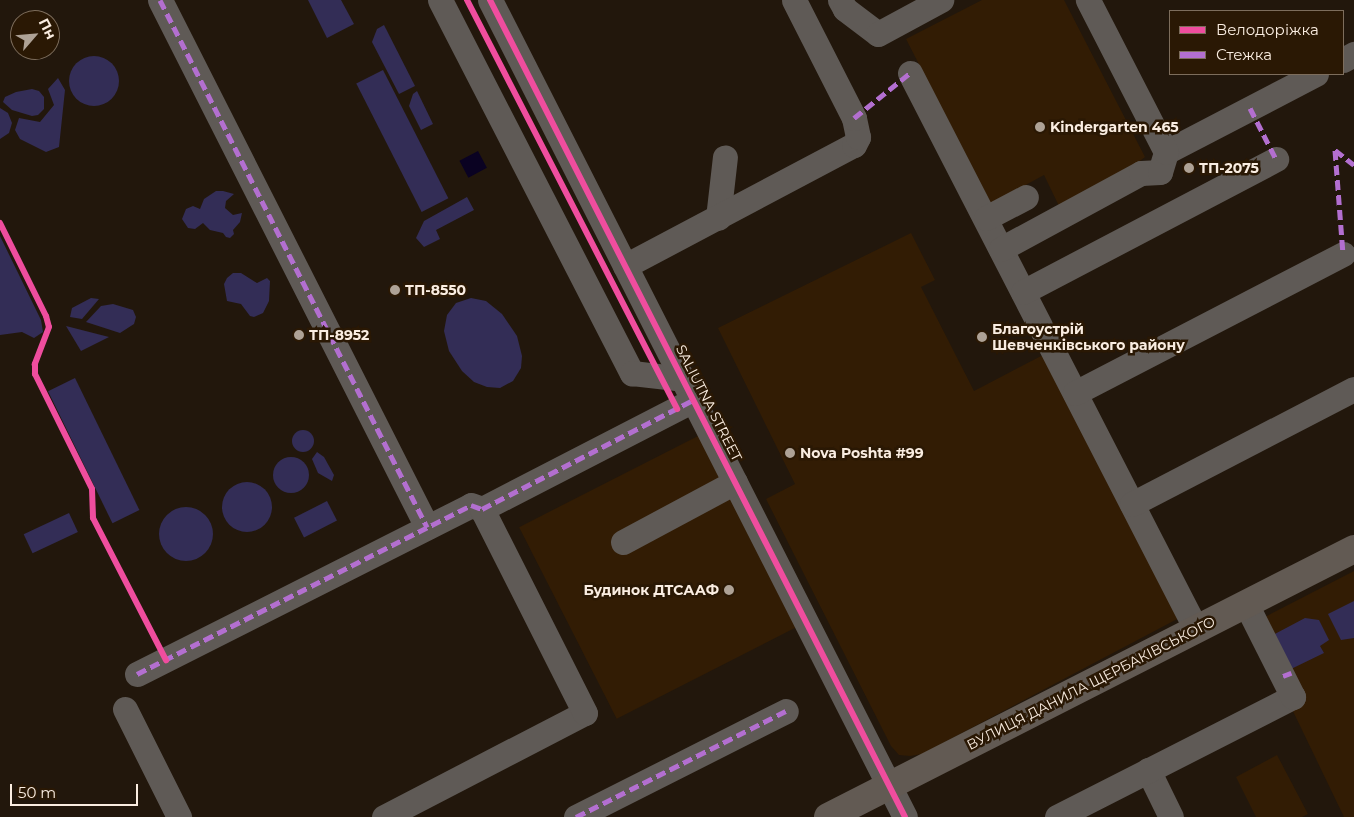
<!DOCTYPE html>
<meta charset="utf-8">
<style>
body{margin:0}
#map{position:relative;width:1354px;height:817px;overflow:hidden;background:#22170c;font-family:Montserrat,sans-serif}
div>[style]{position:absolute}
.built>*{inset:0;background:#321c04;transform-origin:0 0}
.green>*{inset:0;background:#332d56;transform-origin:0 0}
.round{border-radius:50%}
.water>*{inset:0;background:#0a0222;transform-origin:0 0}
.minor>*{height:25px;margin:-12.5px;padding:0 12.5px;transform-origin:12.5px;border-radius:12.5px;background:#5f5a56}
.major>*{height:28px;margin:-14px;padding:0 14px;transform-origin:14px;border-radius:14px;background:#625a53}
.quiet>*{height:5px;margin-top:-2.5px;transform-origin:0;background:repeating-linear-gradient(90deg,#b36fd0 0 10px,transparent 0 15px)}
.cycleway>*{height:6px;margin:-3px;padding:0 3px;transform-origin:3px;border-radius:3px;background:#ef4d9e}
.dots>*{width:14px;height:14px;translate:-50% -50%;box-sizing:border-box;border:2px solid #2a1804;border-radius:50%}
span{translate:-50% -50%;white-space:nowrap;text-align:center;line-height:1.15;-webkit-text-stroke:5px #2a1804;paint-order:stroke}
.poi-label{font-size:14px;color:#faede1;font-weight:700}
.left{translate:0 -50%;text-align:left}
.right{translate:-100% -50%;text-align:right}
.street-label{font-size:14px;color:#faede1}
.legend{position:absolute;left:1169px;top:10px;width:175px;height:65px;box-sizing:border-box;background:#2a1804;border:1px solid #7d6d5c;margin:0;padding:6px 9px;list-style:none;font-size:15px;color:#faede1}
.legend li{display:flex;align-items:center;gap:10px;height:25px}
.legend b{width:25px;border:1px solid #7d6d5c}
.north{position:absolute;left:10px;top:10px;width:50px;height:50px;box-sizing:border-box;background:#2a1804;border:1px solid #7d6d5c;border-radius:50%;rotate:63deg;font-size:14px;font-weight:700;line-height:20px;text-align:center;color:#faede1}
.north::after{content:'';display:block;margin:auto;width:18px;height:22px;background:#aea296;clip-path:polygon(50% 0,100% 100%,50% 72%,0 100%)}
.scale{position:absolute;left:10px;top:784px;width:128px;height:22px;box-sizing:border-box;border:2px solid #faede1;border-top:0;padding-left:6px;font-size:15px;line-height:18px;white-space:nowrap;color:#faede1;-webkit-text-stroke:4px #2a1804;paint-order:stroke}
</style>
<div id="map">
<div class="built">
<div style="clip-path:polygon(982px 0,1064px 0,1145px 157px,1132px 167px,1059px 206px,1044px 175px,991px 204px,906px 39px)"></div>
<div style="clip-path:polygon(911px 233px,935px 280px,921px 287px,974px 391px,1045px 354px,1181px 617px,922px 754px,910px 756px,899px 755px,891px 746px,766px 499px,795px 484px,718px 328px)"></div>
<div style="left:700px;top:435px;width:215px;height:203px;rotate:63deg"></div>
<div style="clip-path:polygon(1354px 571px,1354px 817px,1344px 817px,1251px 624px)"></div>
<div style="clip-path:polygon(1277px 755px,1308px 814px,1302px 817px,1256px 817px,1236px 777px)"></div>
</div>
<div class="green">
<div style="clip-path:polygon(308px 0,341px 0,354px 24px,327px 38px)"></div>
<div style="clip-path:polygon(384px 25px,415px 86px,399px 94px,372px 42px,377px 29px)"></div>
<div class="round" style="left:69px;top:56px;width:50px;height:50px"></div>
<div style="left:383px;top:70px;width:144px;height:30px;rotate:63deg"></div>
<div style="clip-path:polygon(58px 78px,65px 90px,59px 147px,46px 152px,20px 139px,15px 130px,19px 118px,40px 122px,54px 105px,48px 89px)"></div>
<div style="clip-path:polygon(32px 89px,39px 91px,44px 97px,44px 109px,38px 115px,32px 116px,12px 110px,3px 102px,5px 97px,16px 92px)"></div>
<div style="clip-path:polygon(417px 91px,433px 124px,421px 130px,409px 106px,413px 94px)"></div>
<div style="clip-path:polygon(0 108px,8px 113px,12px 123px,9px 133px,0 139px)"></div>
<div style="clip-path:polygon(216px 191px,223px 191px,234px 194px,226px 201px,225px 208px,233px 215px,242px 213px,240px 222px,233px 230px,234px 234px,230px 238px,226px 237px,223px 233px,210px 230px,203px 223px,195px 229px,188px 228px,182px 219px,186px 209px,193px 206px,200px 209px,204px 199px)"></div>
<div style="clip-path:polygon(467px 197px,474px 210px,436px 230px,440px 239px,424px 247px,416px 238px,424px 221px)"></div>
<div style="clip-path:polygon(0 236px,41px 320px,43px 332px,34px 338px,22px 332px,0 335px)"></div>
<div style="clip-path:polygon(233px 273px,241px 273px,257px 283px,267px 278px,270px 281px,269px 301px,263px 313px,254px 317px,250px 316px,241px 304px,227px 301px,224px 284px,227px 278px)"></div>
<div style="clip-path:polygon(91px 298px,99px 299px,82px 319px,70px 317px,72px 308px)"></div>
<div style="clip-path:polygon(471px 298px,486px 301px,502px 314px,517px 336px,522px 356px,521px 368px,513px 381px,500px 388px,487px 387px,474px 382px,462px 371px,449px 351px,444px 331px,447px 315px,456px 303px)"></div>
<div style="clip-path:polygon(113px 304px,133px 310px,136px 317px,134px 324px,120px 333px,86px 322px,101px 306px)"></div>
<div style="clip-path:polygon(66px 326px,109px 337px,81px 351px)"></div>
<div style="left:75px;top:378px;width:147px;height:30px;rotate:64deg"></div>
<div class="round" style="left:292px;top:430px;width:22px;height:22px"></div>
<div style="clip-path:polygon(317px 452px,324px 457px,334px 475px,332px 481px,318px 473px,312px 459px)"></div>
<div class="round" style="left:273px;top:457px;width:36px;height:36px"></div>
<div class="round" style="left:222px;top:482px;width:50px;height:50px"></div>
<div style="left:327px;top:501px;width:22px;height:37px;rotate:63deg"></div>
<div class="round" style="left:159px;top:507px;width:54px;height:54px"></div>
<div style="left:69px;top:513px;width:21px;height:50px;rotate:65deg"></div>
<div style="clip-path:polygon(1354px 601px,1354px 638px,1341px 640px,1328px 614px)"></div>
<div style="clip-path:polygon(1305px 618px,1319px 620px,1329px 640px,1320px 646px,1324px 653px,1289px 670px,1271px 636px)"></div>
</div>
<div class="water">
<div style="left:478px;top:151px;width:19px;height:21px;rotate:62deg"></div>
</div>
<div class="minor">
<div style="left:160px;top:0;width:591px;rotate:63.13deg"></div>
<div style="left:440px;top:0;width:420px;rotate:62.8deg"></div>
<div style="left:632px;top:373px;width:51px;rotate:6.7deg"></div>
<div style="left:490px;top:0;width:916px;rotate:63.07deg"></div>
<div style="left:840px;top:0;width:10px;rotate:61deg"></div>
<div style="left:845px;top:9px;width:41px;rotate:37.1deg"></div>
<div style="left:878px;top:34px;width:72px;rotate:-28.4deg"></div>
<div style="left:1343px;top:60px;width:13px;rotate:-29deg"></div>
<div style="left:910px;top:73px;width:625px;rotate:62.78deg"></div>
<div style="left:1166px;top:152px;width:169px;rotate:-27.5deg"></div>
<div style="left:718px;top:218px;width:61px;rotate:-83.5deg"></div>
<div style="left:986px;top:218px;width:45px;rotate:-27.7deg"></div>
<div style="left:1001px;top:249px;width:159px;rotate:-28.5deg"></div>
<div style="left:1141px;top:173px;width:19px;rotate:-3deg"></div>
<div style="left:1160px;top:172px;width:21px;rotate:-73deg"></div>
<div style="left:1166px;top:152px;width:171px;rotate:-117.2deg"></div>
<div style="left:625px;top:266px;width:259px;rotate:-27.9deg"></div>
<div style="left:854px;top:145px;width:9px;rotate:-63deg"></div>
<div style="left:858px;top:137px;width:19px;rotate:-102deg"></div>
<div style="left:854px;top:118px;width:132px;rotate:-117deg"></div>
<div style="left:1023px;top:292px;width:286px;rotate:-27.7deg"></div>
<div style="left:1075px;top:393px;width:302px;rotate:-27.4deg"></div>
<div style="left:1132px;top:504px;width:250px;rotate:-27.4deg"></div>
<div style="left:623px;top:542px;width:127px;rotate:-28.2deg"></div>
<div style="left:137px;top:674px;width:374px;rotate:-26.8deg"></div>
<div style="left:471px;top:505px;width:12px;rotate:20deg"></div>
<div style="left:482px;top:509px;width:237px;rotate:-27.3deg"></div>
<div style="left:125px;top:709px;width:121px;rotate:63.4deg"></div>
<div style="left:1148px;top:770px;width:52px;rotate:63.9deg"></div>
<div style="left:384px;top:817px;width:226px;rotate:-27.4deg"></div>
<div style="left:585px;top:713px;width:229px;rotate:-116.8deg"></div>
<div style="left:576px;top:817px;width:235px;rotate:-26.8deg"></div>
<div style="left:1057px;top:817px;width:265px;rotate:-27deg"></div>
<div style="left:1293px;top:697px;width:104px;rotate:-116.8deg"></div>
</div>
<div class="major">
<div style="left:828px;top:817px;width:590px;rotate:-27deg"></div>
</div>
<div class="quiet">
<div style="left:160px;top:0;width:591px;rotate:63.13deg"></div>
<div style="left:1250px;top:108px;width:57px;rotate:63deg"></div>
<div style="left:854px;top:118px;width:72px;rotate:-38.8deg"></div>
<div style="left:1335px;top:150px;width:104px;rotate:85.6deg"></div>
<div style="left:1335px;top:150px;width:24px;rotate:38deg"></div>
<div style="left:137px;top:674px;width:374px;rotate:-26.8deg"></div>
<div style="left:471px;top:505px;width:12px;rotate:20deg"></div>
<div style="left:482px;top:509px;width:237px;rotate:-27.3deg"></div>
<div style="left:1283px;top:676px;width:9px;rotate:-21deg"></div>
<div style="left:576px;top:817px;width:235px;rotate:-26.8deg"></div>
</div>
<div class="cycleway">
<div style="left:467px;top:0;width:460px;rotate:62.8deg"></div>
<div style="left:490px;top:0;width:916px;rotate:63.07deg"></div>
<div style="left:0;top:223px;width:104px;rotate:63.7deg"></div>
<div style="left:46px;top:316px;width:11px;rotate:75deg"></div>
<div style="left:49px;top:327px;width:40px;rotate:111deg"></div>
<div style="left:35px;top:364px;width:10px;rotate:90deg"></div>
<div style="left:35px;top:374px;width:128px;rotate:63.6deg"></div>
<div style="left:92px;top:489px;width:29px;rotate:88deg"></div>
<div style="left:93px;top:518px;width:160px;rotate:62.8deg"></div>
</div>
<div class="dots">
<div style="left:1040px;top:127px;background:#aea296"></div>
<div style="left:1189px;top:168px;background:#aea296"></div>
<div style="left:395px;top:290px;background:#aea296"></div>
<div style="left:299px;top:335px;background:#aea296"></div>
<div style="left:982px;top:337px;background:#aea296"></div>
<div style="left:790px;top:453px;background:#aea296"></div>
<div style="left:729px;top:590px;background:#aea296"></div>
</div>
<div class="poi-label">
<span class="left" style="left:1050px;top:127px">Kindergarten 465</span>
<span class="left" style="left:1199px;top:168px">ТП-2075</span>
<span class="left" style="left:405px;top:290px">ТП-8550</span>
<span class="left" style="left:992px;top:337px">Благоустрій<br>Шевченківського району</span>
<span class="left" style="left:309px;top:335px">ТП-8952</span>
<span class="left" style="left:800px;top:453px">Nova Poshta #99</span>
<span class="right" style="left:719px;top:590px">Будинок ДТСААФ</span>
</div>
<div class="street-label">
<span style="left:709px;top:403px;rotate:63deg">SALIUTNA STREET</span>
<span style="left:1091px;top:683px;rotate:-27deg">ВУЛИЦЯ ДАНИЛА ЩЕРБАКІВСЬКОГО</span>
</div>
<ul class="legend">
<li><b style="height:6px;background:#ef4d9e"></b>Велодоріжка</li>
<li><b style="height:6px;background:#b36fd0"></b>Стежка</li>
</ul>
<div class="north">Пн</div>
<div class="scale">50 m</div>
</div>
